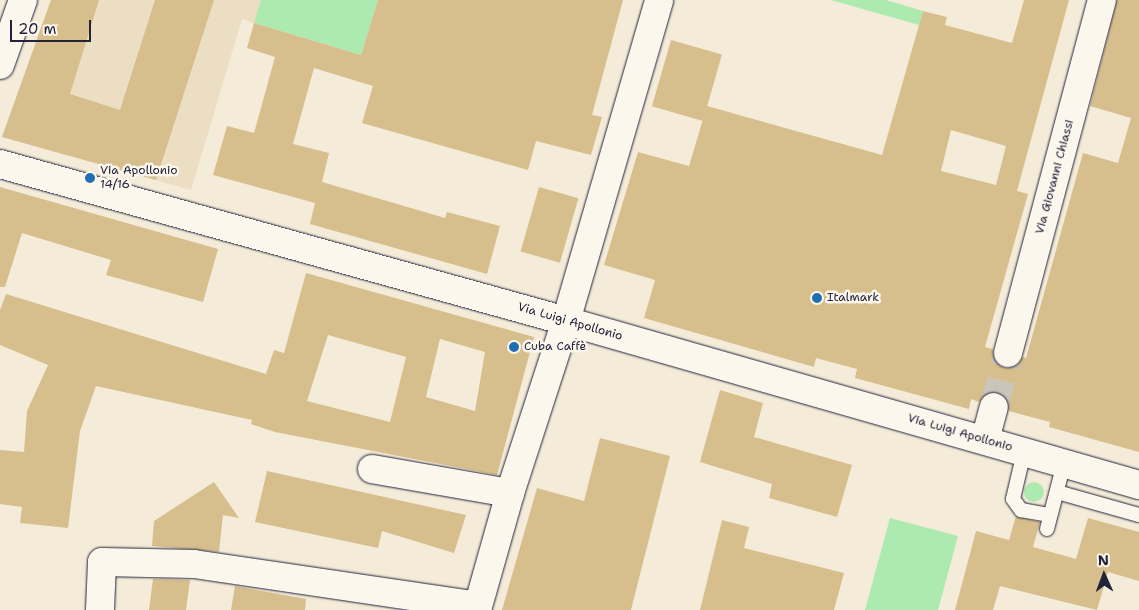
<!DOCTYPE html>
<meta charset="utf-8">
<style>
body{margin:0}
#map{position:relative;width:1139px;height:610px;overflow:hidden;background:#f4ecd9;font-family:"Shantell Sans",sans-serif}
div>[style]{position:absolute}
.built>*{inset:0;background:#ebdec2}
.green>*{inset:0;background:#aceab0}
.round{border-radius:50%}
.building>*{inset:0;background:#d7be8d;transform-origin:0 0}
.minor-tunnel>*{height:28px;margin-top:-14px;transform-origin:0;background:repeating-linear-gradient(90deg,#cac4b9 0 28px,transparent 0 42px)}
.roads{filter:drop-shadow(0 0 1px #22223b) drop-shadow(0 0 1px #22223b)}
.service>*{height:14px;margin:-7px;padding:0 7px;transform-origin:7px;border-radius:7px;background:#fbf7ec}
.minor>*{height:28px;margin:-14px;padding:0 14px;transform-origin:14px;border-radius:14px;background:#fbf7ec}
.secondary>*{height:28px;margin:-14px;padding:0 14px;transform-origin:14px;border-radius:14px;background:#fbf7ec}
.dots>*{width:14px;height:14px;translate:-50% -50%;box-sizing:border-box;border:2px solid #fbf7ec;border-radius:50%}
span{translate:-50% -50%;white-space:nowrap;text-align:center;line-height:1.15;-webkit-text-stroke:5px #fbf7ec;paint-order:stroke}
.poi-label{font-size:12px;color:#22223b}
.left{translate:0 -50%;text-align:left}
.street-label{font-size:12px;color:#22223b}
.north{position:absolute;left:1079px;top:550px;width:50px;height:50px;-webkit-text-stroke:4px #fbf7ec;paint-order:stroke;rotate:358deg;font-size:14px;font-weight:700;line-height:20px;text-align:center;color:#22223b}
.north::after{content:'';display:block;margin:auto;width:18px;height:22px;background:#22223b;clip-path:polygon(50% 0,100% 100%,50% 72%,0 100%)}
.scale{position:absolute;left:10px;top:20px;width:81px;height:22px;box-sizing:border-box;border:2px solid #22223b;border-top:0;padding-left:6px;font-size:15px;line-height:18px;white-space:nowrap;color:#22223b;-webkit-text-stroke:4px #fbf7ec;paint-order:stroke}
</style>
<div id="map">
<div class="built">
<div style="clip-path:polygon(51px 0,378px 0,254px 23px,242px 19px,191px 190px,2px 137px)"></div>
</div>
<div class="green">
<div style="clip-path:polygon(261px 0,378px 0,361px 55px,254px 23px)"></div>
<div style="clip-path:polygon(831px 0,886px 0,923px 11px,919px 25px)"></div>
<div class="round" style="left:1024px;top:482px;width:20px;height:20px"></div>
<div style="clip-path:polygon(890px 518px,958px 536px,938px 610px,865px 610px)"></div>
</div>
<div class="building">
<div style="clip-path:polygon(51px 0,99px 0,70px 94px,120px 110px,155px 0,214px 0,156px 180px,2px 137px)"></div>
<div style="clip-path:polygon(378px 0,623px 0,592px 115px,602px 117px,591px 155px,536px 141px,528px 170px,362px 123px,373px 86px,314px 68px,293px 144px,329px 153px,322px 182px,445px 218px,447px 212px,500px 226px,487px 274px,310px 224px,315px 203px,213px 175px,227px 126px,254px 133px,275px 57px,247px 48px,254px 23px,361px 55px)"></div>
<div style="clip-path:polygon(evenodd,1024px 0,1069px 0,1017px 191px,1028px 194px,985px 347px,993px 349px,993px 358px,1004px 368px,1013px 368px,1023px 357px,1026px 358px,1083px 153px,1118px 163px,1131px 118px,1090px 106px,1117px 0,1139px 0,1139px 452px,1049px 427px,1050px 422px,1009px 411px,1005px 396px,999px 392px,990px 392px,979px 402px,971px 399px,969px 409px,855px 378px,857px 369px,816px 358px,814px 367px,644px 318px,655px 280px,604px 265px,638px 152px,689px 166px,707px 106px,882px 155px,923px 11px,947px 17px,945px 25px,1012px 43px,1024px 0,951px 130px,1006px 146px,996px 185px,941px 171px,951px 130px)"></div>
<div style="left:671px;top:40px;width:53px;height:69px;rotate:16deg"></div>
<div style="clip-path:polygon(0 187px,218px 249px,203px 302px,106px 275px,111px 260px,22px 233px,5px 287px,0 287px)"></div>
<div style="left:539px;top:187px;width:41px;height:67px;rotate:16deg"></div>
<div style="clip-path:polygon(evenodd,306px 273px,534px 337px,497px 475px,275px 432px,251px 424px,252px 420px,96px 386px,80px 431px,68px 528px,20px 523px,22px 507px,0 504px,0 450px,24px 452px,27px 411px,48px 365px,0 345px,0 310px,6px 294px,266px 374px,274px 350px,284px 353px,306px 273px,328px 335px,406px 357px,390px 422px,307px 401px,328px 335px,306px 273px,440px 339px,485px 352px,475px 411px,426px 397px,440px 339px)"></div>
<div style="clip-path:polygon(720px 390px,763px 403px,754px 437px,852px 465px,837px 517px,769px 498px,772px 484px,700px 462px)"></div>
<div style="clip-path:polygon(600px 438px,670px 456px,631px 610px,502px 610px,537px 488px,584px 501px)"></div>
<div style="clip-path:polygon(267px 471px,466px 515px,454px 553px,382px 531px,378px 548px,255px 522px)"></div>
<div style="clip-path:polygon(214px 482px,239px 518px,223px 515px,219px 552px,152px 546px,154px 521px)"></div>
<div style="clip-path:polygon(1016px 516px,1040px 522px,1033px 547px,1076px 559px,1088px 518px,1139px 532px,1139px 581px,1108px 572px,1097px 610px,1000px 586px,993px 610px,955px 610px,976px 531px,1009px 540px)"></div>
<div style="clip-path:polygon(722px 520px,749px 527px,744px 548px,844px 573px,834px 610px,700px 610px)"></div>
<div style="clip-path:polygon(153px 579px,190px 580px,186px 610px,149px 610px)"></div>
<div style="clip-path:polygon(235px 586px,306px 599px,305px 610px,231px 610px)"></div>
</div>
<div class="minor-tunnel">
<div style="left:994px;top:407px;width:56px;rotate:-75.5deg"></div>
</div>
<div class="roads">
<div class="service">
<div style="left:1024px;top:452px;width:48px;rotate:103.2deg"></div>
<div style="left:1013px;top:499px;width:14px;rotate:54deg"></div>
<div style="left:1021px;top:510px;width:29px;rotate:10deg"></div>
<div style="left:1057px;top:492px;width:85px;rotate:15.7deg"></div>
<div style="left:1047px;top:529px;width:68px;rotate:-75.6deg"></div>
</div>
<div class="minor">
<div style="left:0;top:164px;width:587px;rotate:15.5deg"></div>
<div style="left:566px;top:321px;width:596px;rotate:15.97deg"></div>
<div style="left:1008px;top:353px;width:365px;rotate:-75.1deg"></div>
<div style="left:985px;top:440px;width:34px;rotate:-75deg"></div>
<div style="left:372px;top:469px;width:140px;rotate:9.9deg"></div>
<div style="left:100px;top:610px;width:48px;rotate:-87.6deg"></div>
<div style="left:102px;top:562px;width:92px;rotate:1.2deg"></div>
<div style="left:194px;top:564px;width:287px;rotate:8.4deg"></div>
<div style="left:477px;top:610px;width:122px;rotate:-74.2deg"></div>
<div style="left:510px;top:493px;width:181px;rotate:-72deg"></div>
<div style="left:566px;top:321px;width:334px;rotate:-73.8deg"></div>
</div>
<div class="secondary">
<div style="left:0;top:65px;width:69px;rotate:-70.5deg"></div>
</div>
</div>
<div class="dots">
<div style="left:90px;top:178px;background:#1f6fb2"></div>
<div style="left:817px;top:298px;background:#1f6fb2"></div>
<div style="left:514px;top:347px;background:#1f6fb2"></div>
</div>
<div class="poi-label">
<span class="left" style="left:100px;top:178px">Via Apollonio<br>14/16</span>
<span class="left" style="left:827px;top:298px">Italmark</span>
<span class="left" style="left:524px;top:347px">Cuba Caffè</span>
</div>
<div class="street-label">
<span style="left:1055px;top:177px;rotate:-75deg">Via Giovanni Chiassi</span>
<span style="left:570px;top:322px;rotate:16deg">Via Luigi Apollonio</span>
<span style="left:960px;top:433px;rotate:16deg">Via Luigi Apollonio</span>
</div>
<div class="north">N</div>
<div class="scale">20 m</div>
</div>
